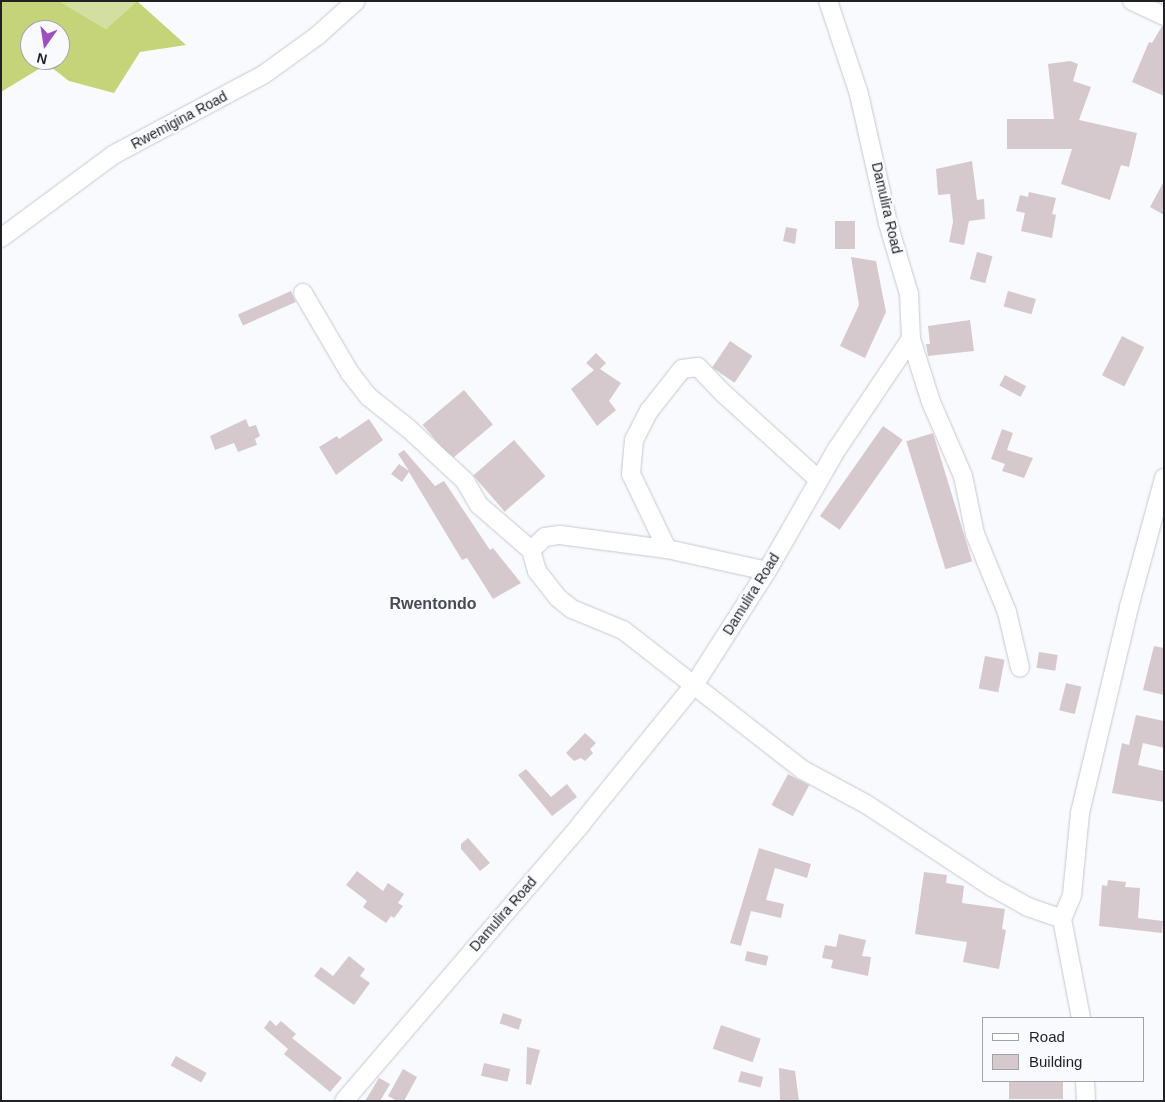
<!DOCTYPE html>
<style>
body{margin:0}
#map{position:relative;width:1165px;height:1102px;overflow:hidden;background:#f9fafe;font-family:Arial,sans-serif}
div>[style]{position:absolute}
.green>*{inset:0;background:#d3dfa0}
.forest>*{inset:0;background:#c5d478}
.building>*{inset:0;background:#d5c9cd;transform-origin:0 0}
.roads{filter:drop-shadow(0 0 1px #c4c8d2) drop-shadow(0 0 1px #c4c8d2)}
.minor>*{height:18px;margin:-9px;padding:0 9px;transform-origin:9px;border-radius:9px;background:#fff}
span{translate:-50% -50%;white-space:nowrap;text-align:center;line-height:1.15;-webkit-text-stroke:5px #f9fafe;paint-order:stroke}
.street-label{font-size:14px;color:#1f2124}
.quarter-label{font-size:16px;color:#484b53;font-weight:700}
.frame{position:absolute;inset:0;border:2px solid #1f2124;pointer-events:none}
.legend{position:absolute;left:982px;top:1017px;width:162px;height:65px;box-sizing:border-box;background:#f9fafe;border:1px solid #a2a3a7;margin:0;padding:6px 9px;list-style:none;font-size:15px;color:#1f2124}
.legend li{display:flex;align-items:center;gap:10px;height:25px}
.legend b{width:25px;border:1px solid #a2a3a7}
.north{position:absolute;left:20px;top:20px;width:50px;height:50px;box-sizing:border-box;background:#f9fafe;border:1px solid #a2a3a7;border-radius:50%;rotate:193deg;font-size:14px;font-weight:700;line-height:20px;text-align:center;color:#1f2124}
.north::after{content:'';display:block;margin:auto;width:18px;height:22px;background:#9f50c0;clip-path:polygon(50% 0,100% 100%,50% 72%,0 100%)}
</style>
<div id="map">
<div class="green">
<div style="clip-path:polygon(59px 1px,137px 1px,106px 29px)"></div>
</div>
<div class="forest">
<div style="clip-path:polygon(evenodd,1px 1px,59px 1px,106px 29px,137px 1px,186px 45px,140px 52px,114px 93px,69px 81px,47px 64px,1px 92px,1px 1px,30px 30px,60px 30px,60px 60px,30px 60px,30px 30px)"></div>
</div>
<div class="building">
<div style="clip-path:polygon(1162px 26px,1164px 26px,1164px 96px,1132px 82px,1149px 42px,1152px 43px)"></div>
<div style="clip-path:polygon(1070px 61px,1078px 64px,1073px 81px,1091px 87px,1079px 120px,1137px 133px,1129px 167px,1121px 165px,1110px 200px,1061px 184px,1072px 149px,1007px 149px,1007px 119px,1054px 119px,1048px 64px)"></div>
<div style="clip-path:polygon(972px 161px,977px 200px,984px 199px,985px 219px,969px 221px,964px 245px,949px 242px,953px 222px,950px 194px,938px 195px,936px 169px)"></div>
<div style="clip-path:polygon(1164px 181px,1164px 215px,1150px 207px)"></div>
<div style="clip-path:polygon(1029px 192px,1056px 198px,1052px 214px,1056px 215px,1052px 238px,1021px 231px,1025px 213px,1016px 211px,1020px 195px,1028px 197px)"></div>
<div style="left:835px;top:221px;width:20px;height:28px"></div>
<div style="clip-path:polygon(786px 227px,797px 229px,795px 244px,783px 241px)"></div>
<div style="left:977px;top:252px;width:16px;height:28px;rotate:15deg"></div>
<div style="clip-path:polygon(851px 257px,876px 261px,886px 312px,865px 358px,840px 346px,859px 305px)"></div>
<div style="left:291px;top:291px;width:12px;height:58px;rotate:66deg"></div>
<div style="left:1008px;top:291px;width:29px;height:16px;rotate:16deg"></div>
<div style="clip-path:polygon(970px 320px,974px 351px,928px 356px,926px 344px,930px 344px,928px 326px)"></div>
<div style="left:1122px;top:336px;width:25px;height:44px;rotate:27deg"></div>
<div style="left:730px;top:341px;width:27px;height:32px;rotate:34deg"></div>
<div style="clip-path:polygon(596px 353px,606px 363px,600px 369px,621px 383px,609px 401px,616px 410px,597px 426px,571px 389px,594px 370px,586px 363px)"></div>
<div style="left:1005px;top:375px;width:24px;height:12px;rotate:28deg"></div>
<div style="left:464px;top:390px;width:45px;height:54px;rotate:50deg"></div>
<div style="clip-path:polygon(246px 419px,249px 427px,256px 425px,260px 436px,255px 439px,257px 445px,238px 452px,234px 443px,215px 450px,210px 436px)"></div>
<div style="clip-path:polygon(369px 419px,383px 440px,336px 475px,319px 447px,337px 436px,339px 439px)"></div>
<div style="left:883px;top:426px;width:24px;height:110px;rotate:35deg"></div>
<div style="clip-path:polygon(1002px 429px,1013px 433px,1007px 450px,1033px 458px,1024px 478px,1002px 471px,1005px 464px,991px 459px)"></div>
<div style="left:933px;top:433px;width:134px;height:28px;rotate:73deg"></div>
<div style="left:514px;top:440px;width:48px;height:54px;rotate:49deg"></div>
<div style="clip-path:polygon(404px 450px,435px 486px,444px 481px,490px 550px,493px 548px,521px 583px,493px 599px,467px 558px,462px 560px,409px 472px,402px 482px,391px 474px,399px 464px,409px 471px,398px 454px)"></div>
<div style="clip-path:polygon(1154px 646px,1164px 648px,1164px 695px,1143px 690px)"></div>
<div style="left:1039px;top:652px;width:19px;height:16px;rotate:9deg"></div>
<div style="left:985px;top:656px;width:20px;height:33px;rotate:11deg"></div>
<div style="left:1066px;top:683px;width:16px;height:28px;rotate:14deg"></div>
<div style="clip-path:polygon(1136px 715px,1164px 721px,1164px 748px,1143px 743px,1138px 765px,1164px 771px,1164px 802px,1112px 793px,1122px 743px,1129px 745px)"></div>
<div style="clip-path:polygon(585px 733px,596px 743px,590px 749px,593px 753px,585px 761px,581px 758px,574px 761px,566px 753px)"></div>
<div style="clip-path:polygon(526px 769px,551px 797px,567px 784px,577px 797px,552px 816px,518px 775px)"></div>
<div style="left:788px;top:774px;width:24px;height:35px;rotate:28deg"></div>
<div style="clip-path:polygon(468px 838px,490px 863px,480px 871px,461px 849px,461px 844px)"></div>
<div style="clip-path:polygon(759px 848px,811px 864px,807px 878px,775px 868px,766px 900px,784px 904px,781px 918px,751px 911px,741px 946px,730px 943px)"></div>
<div style="clip-path:polygon(357px 871px,383px 891px,388px 883px,404px 894px,398px 903px,403px 906px,394px 918px,391px 916px,386px 923px,363px 907px,367px 901px,346px 885px)"></div>
<div style="clip-path:polygon(924px 872px,947px 875px,946px 883px,964px 886px,962px 903px,1005px 909px,1002px 929px,1006px 930px,999px 969px,963px 962px,967px 942px,915px 934px)"></div>
<div style="clip-path:polygon(1108px 880px,1126px 882px,1125px 887px,1140px 888px,1138px 918px,1163px 921px,1162px 933px,1099px 926px,1102px 885px,1107px 886px)"></div>
<div style="clip-path:polygon(839px 934px,866px 940px,862px 956px,871px 957px,868px 976px,831px 968px,833px 960px,822px 958px,825px 945px,836px 947px)"></div>
<div style="left:747px;top:951px;width:22px;height:10px;rotate:13deg"></div>
<div style="clip-path:polygon(349px 956px,365px 969px,360px 976px,370px 983px,354px 1005px,314px 976px,321px 967px,333px 976px)"></div>
<div style="left:503px;top:1013px;width:20px;height:11px;rotate:18deg"></div>
<div style="clip-path:polygon(270px 1020px,276px 1026px,281px 1021px,296px 1034px,292px 1038px,342px 1078px,330px 1092px,284px 1054px,288px 1049px,264px 1028px)"></div>
<div style="left:721px;top:1025px;width:42px;height:25px;rotate:19deg"></div>
<div style="clip-path:polygon(527px 1047px,540px 1050px,531px 1085px,526px 1084px)"></div>
<div style="left:176px;top:1056px;width:35px;height:11px;rotate:29deg"></div>
<div style="left:484px;top:1063px;width:27px;height:13px;rotate:13deg"></div>
<div style="clip-path:polygon(779px 1068px,795px 1071px,799px 1101px,780px 1101px)"></div>
<div style="clip-path:polygon(403px 1069px,417px 1077px,404px 1101px,397px 1101px,388px 1096px)"></div>
<div style="left:741px;top:1071px;width:23px;height:11px;rotate:15deg"></div>
<div style="clip-path:polygon(379px 1078px,390px 1084px,380px 1101px,365px 1101px)"></div>
<div style="left:1009px;top:1081px;width:54px;height:18px"></div>
</div>
<div class="roads">
<div class="minor">
<div style="left:1132px;top:1px;width:35px;rotate:25deg"></div>
<div style="left:1px;top:238px;width:139px;rotate:-36.5deg"></div>
<div style="left:113px;top:155px;width:170px;rotate:-28.1deg"></div>
<div style="left:263px;top:75px;width:67px;rotate:-35.8deg"></div>
<div style="left:317px;top:36px;width:52px;rotate:-41.9deg"></div>
<div style="left:303px;top:293px;width:93px;rotate:59.6deg"></div>
<div style="left:350px;top:373px;width:31px;rotate:52deg"></div>
<div style="left:369px;top:397px;width:51px;rotate:38.7deg"></div>
<div style="left:409px;top:429px;width:76px;rotate:42.9deg"></div>
<div style="left:465px;top:481px;width:28px;rotate:60deg"></div>
<div style="left:479px;top:505px;width:69px;rotate:40.9deg"></div>
<div style="left:531px;top:550px;width:22px;rotate:74deg"></div>
<div style="left:537px;top:571px;width:33px;rotate:52deg"></div>
<div style="left:557px;top:597px;width:19px;rotate:39deg"></div>
<div style="left:572px;top:609px;width:55px;rotate:22.4deg"></div>
<div style="left:623px;top:630px;width:228px;rotate:37.9deg"></div>
<div style="left:803px;top:770px;width:72px;rotate:28.4deg"></div>
<div style="left:866px;top:804px;width:151px;rotate:33.4deg"></div>
<div style="left:992px;top:887px;width:41px;rotate:29.1deg"></div>
<div style="left:1028px;top:907px;width:36px;rotate:19deg"></div>
<div style="left:1062px;top:919px;width:26px;rotate:-67deg"></div>
<div style="left:1072px;top:895px;width:82px;rotate:-84.4deg"></div>
<div style="left:1080px;top:813px;width:212px;rotate:-76.6deg"></div>
<div style="left:1129px;top:607px;width:134px;rotate:-74.8deg"></div>
<div style="left:911px;top:339px;width:66px;rotate:72.4deg"></div>
<div style="left:931px;top:402px;width:81px;rotate:66.6deg"></div>
<div style="left:963px;top:476px;width:59px;rotate:78.3deg"></div>
<div style="left:975px;top:534px;width:84px;rotate:67.7deg"></div>
<div style="left:1007px;top:612px;width:57px;rotate:76.9deg"></div>
<div style="left:667px;top:549px;width:83px;rotate:-115.6deg"></div>
<div style="left:631px;top:474px;width:34px;rotate:-85deg"></div>
<div style="left:634px;top:440px;width:33px;rotate:-63deg"></div>
<div style="left:649px;top:411px;width:53px;rotate:-51.8deg"></div>
<div style="left:682px;top:369px;width:16px;rotate:-7deg"></div>
<div style="left:698px;top:367px;width:36px;rotate:46deg"></div>
<div style="left:723px;top:393px;width:128px;rotate:42.2deg"></div>
<div style="left:531px;top:550px;width:19px;rotate:-43deg"></div>
<div style="left:545px;top:537px;width:15px;rotate:-8deg"></div>
<div style="left:560px;top:535px;width:108px;rotate:7.5deg"></div>
<div style="left:667px;top:549px;width:102px;rotate:12.4deg"></div>
<div style="left:1062px;top:919px;width:101px;rotate:79.1deg"></div>
<div style="left:1085px;top:1081px;width:20px;rotate:87deg"></div>
<div style="left:344px;top:1101px;width:365px;rotate:-49.4deg"></div>
<div style="left:581px;top:824px;width:179px;rotate:-50.9deg"></div>
<div style="left:694px;top:685px;width:135px;rotate:-57.4deg"></div>
<div style="left:767px;top:571px;width:141px;rotate:-60.2deg"></div>
<div style="left:837px;top:449px;width:133px;rotate:-56.1deg"></div>
<div style="left:911px;top:339px;width:45px;rotate:-92.5deg"></div>
<div style="left:909px;top:294px;width:74px;rotate:-106.5deg"></div>
<div style="left:888px;top:223px;width:132px;rotate:-102.7deg"></div>
<div style="left:859px;top:94px;width:98px;rotate:-108.4deg"></div>
</div>
</div>
<div class="street-label">
<span style="left:179px;top:120px;rotate:-28deg">Rwemigina Road</span>
<span style="left:887px;top:208px;rotate:77deg">Damulira Road</span>
<span style="left:751px;top:594px;rotate:-58deg">Damulira Road</span>
<span style="left:503px;top:914px;rotate:-49deg">Damulira Road</span>
</div>
<div class="quarter-label">
<span style="left:433px;top:604px">Rwentondo</span>
</div>
<div class="frame"></div>
<ul class="legend">
<li><b style="height:6px;background:#fff"></b>Road</li>
<li><b style="height:14px;background:#d5c9cd"></b>Building</li>
</ul>
<div class="north">N</div>
</div>
